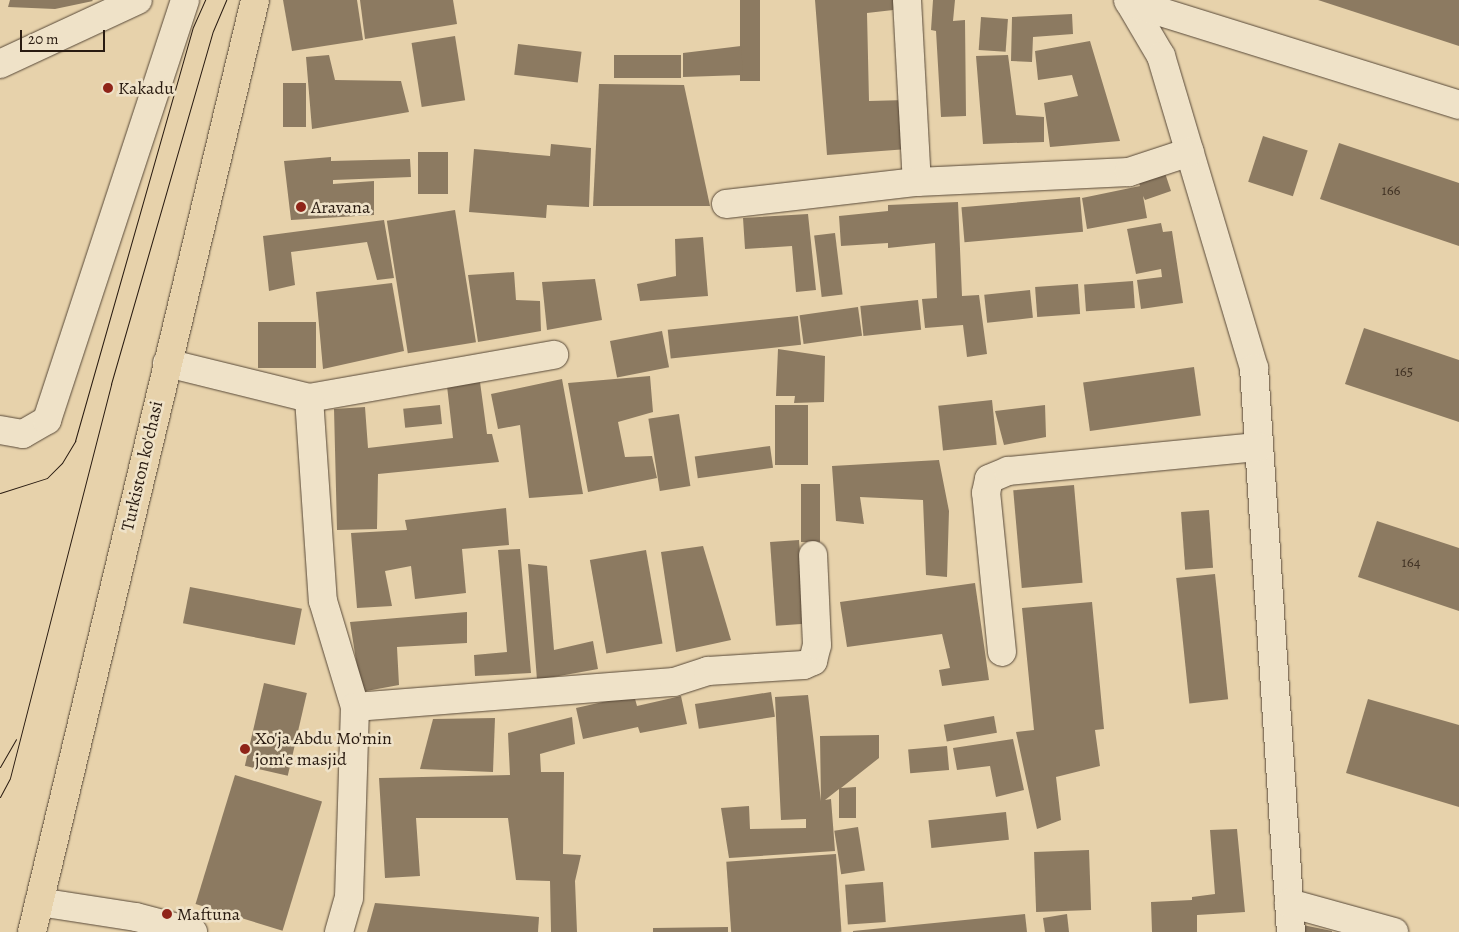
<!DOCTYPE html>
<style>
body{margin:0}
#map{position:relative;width:1459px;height:932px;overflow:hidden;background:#e7d2ab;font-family:Alegreya,serif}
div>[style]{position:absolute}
.building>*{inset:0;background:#8c7a61;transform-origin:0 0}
.roads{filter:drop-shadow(0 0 1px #584938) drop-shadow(0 0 1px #584938)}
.minor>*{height:28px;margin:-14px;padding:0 14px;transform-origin:14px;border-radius:14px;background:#efe2c8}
.major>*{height:28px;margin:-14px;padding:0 14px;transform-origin:14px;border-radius:14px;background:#e7d2ab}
.tram>*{height:1px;margin:-0.5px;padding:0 0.5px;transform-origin:0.5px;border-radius:0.5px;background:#291b11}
.dots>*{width:14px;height:14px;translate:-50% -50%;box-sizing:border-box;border:2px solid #efe2c8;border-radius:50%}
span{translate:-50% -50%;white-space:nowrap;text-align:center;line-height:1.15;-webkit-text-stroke:5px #efe2c8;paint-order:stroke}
.number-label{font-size:15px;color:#423325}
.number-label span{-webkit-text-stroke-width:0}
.poi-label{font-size:18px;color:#291b11}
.left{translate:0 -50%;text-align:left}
.street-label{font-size:18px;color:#291b11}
.scale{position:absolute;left:20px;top:30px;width:85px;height:22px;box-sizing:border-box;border:2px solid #291b11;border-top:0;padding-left:6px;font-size:15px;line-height:18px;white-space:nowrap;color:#291b11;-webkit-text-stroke:4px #efe2c8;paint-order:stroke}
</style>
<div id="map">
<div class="building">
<div style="clip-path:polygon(10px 0,92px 0,93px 1px,55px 9px,8px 7px)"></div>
<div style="clip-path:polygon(283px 0,357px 0,363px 40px,292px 51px)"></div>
<div style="clip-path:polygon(360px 0,453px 0,457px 24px,365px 39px)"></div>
<div style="left:740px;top:0;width:20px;height:81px"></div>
<div style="clip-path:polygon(815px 0,902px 0,902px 9px,867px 13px,869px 101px,906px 100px,908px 149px,827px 155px)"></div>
<div style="clip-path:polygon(933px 0,955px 0,953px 21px,965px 20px,966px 116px,941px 117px,936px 31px,931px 30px)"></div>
<div style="clip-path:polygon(1318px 0,1459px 0,1459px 46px)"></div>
<div style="clip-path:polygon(1072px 14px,1073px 34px,1033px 37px,1032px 62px,1011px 61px,1012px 17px)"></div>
<div style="left:981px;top:17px;width:27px;height:33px;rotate:4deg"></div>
<div style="left:455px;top:36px;width:65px;height:44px;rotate:81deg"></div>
<div style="clip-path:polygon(1090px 41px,1120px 141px,1050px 147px,1044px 103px,1078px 96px,1072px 75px,1038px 80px,1035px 51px)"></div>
<div style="left:518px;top:44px;width:64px;height:31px;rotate:7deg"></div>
<div style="clip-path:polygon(741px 46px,743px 75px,683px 77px,683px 53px)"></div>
<div style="clip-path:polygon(329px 55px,335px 80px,401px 81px,409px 112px,312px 129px,306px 57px)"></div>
<div style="left:681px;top:55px;width:23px;height:67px;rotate:90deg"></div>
<div style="clip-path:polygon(1008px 55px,1016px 115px,1044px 117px,1044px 142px,983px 144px,976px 56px)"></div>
<div style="left:283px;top:83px;width:23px;height:44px"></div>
<div style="clip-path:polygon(599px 84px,684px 85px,710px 206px,593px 206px)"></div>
<div style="left:1263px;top:136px;width:47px;height:48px;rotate:18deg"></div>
<div style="clip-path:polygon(1339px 143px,1459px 183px,1459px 246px,1320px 199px)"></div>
<div style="clip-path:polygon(551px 144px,591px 148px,589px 207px,547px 205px,546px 218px,469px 212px,474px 149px,550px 156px)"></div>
<div style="left:418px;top:152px;width:30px;height:42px"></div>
<div style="clip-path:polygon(331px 157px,331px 161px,410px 159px,411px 177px,333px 180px,333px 184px,374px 181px,374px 215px,291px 220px,284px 161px)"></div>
<div style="clip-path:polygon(1165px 173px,1171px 191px,1145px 200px,1143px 196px,1147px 218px,1087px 229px,1082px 198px,1140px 186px,1139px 183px)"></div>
<div style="left:1080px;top:197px;width:35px;height:119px;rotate:85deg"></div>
<div style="clip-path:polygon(958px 202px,962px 296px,979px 295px,987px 354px,967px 357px,963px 325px,925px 328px,922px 299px,937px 298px,935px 243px,888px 248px,888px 243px,841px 246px,839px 216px,888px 211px,888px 205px)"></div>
<div style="left:455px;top:210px;width:134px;height:69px;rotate:81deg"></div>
<div style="clip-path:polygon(808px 214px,816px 290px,796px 292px,792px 246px,745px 249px,743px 218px)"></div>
<div style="clip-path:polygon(384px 220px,394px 278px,377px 280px,367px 242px,291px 252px,295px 285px,269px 291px,263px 236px)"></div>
<div style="clip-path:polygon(1161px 223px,1163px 232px,1172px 231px,1183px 303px,1141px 309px,1137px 280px,1162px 277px,1161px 269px,1136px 274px,1127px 229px)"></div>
<div style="left:835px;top:233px;width:62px;height:21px;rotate:83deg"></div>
<div style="clip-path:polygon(703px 237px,708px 296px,640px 301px,637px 284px,676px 276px,675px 239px)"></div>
<div style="clip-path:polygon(514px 272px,516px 300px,540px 301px,541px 331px,478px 342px,468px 275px)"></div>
<div style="clip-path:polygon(595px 279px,602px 320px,547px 330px,542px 282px)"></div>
<div style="left:1133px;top:281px;width:27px;height:49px;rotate:86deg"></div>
<div style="clip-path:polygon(392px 283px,404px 351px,323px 369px,316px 292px)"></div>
<div style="left:1078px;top:284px;width:30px;height:43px;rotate:86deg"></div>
<div style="left:1030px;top:290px;width:28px;height:46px;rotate:84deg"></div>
<div style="left:918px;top:300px;width:30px;height:58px;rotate:84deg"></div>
<div style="left:858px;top:307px;width:29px;height:59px;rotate:82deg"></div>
<div style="left:798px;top:316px;width:29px;height:131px;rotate:84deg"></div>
<div style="left:316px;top:322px;width:46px;height:58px;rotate:90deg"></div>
<div style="clip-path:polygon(1364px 328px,1459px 360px,1459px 422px,1345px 384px)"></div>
<div style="left:662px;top:331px;width:37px;height:53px;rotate:79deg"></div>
<div style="clip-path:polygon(778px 349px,825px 356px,824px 402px,794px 403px,795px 396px,776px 396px)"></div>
<div style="left:1194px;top:367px;width:49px;height:112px;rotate:82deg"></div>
<div style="clip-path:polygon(650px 376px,653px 412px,618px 422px,625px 457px,652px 456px,657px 478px,588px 492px,568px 383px)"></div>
<div style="clip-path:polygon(562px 379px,583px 494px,529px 498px,520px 425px,498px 429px,491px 394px)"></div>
<div style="clip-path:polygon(480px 382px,487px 434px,492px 434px,499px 462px,378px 474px,377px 529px,337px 530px,334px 409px,365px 407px,368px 448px,453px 438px,447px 386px)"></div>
<div style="left:992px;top:400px;width:45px;height:54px;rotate:84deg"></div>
<div style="left:440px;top:405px;width:19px;height:37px;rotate:84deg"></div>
<div style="left:775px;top:405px;width:33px;height:60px"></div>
<div style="clip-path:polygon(1045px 405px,1046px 437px,1004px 445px,995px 411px)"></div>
<div style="left:679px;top:414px;width:73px;height:31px;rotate:81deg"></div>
<div style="left:770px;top:446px;width:22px;height:76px;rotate:82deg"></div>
<div style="clip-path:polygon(939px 460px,949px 511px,947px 577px,926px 575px,923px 500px,860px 497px,864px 524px,836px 521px,832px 466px)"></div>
<div style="left:801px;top:484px;width:19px;height:58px"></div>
<div style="left:1074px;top:485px;width:98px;height:61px;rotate:85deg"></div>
<div style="clip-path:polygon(506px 508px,509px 545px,462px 549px,466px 593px,415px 599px,411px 566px,385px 571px,392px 606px,357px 608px,351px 533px,407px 530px,405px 520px)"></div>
<div style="left:1209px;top:510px;width:58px;height:28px;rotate:86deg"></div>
<div style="clip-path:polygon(1377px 521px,1459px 548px,1459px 611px,1358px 577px)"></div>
<div style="left:799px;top:540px;width:84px;height:29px;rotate:86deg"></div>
<div style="clip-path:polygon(703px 546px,731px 640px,676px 652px,661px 552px)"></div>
<div style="clip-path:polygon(520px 549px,531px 673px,475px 676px,474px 655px,507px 652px,498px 550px)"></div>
<div style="left:646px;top:550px;width:95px;height:57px;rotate:80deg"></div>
<div style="clip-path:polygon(528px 564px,547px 566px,554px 650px,593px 641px,598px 669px,537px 680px)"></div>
<div style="left:1215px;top:574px;width:126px;height:39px;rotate:84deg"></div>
<div style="clip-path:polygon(975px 583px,989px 680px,942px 686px,939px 670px,950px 668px,942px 634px,847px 647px,840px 602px)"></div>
<div style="left:190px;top:587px;width:114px;height:37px;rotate:11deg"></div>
<div style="clip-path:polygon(1092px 602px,1104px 729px,1095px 730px,1100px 766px,1056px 777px,1061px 820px,1037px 829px,1016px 732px,1034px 730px,1022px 608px)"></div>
<div style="clip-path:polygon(467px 612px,467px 643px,397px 647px,399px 685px,361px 692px,350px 622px)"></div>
<div style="left:264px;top:683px;width:44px;height:85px;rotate:13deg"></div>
<div style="left:771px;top:692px;width:25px;height:77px;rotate:81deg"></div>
<div style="clip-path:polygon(634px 695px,637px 706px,681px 696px,687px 724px,640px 733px,638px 727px,583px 739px,576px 708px)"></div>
<div style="clip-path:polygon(808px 695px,821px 801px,820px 736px,879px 735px,879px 758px,841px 788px,856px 787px,856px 818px,839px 818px,839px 789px,825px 800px,831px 799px,835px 851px,729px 858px,721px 808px,749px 806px,750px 829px,806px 828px,806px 819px,781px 820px,775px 697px)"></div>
<div style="clip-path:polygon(1368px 699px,1459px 725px,1459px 807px,1346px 773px)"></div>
<div style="left:994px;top:716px;width:17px;height:51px;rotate:80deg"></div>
<div style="clip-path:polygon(572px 717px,575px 744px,540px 754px,541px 772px,564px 772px,563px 854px,581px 855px,575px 881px,577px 932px,551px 932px,550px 881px,516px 880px,508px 818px,416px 818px,420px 876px,385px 878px,379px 778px,510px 775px,508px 733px)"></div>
<div style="clip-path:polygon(495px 718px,493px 772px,420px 769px,433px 719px)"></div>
<div style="clip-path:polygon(1013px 739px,1024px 790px,996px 797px,990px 766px,957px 770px,953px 748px)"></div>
<div style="left:947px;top:746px;width:24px;height:39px;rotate:85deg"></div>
<div style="left:235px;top:775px;width:91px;height:135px;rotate:17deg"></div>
<div style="left:1006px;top:812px;width:28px;height:78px;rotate:84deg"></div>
<div style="left:858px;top:827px;width:44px;height:24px;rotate:81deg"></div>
<div style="clip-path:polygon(1237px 829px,1245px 912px,1197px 915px,1197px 932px,1152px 932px,1151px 902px,1192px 900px,1192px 897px,1215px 894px,1210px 830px)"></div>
<div style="left:1089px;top:850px;width:60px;height:55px;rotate:88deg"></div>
<div style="left:836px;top:854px;width:78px;height:110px;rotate:86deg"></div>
<div style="left:883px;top:882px;width:40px;height:38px;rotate:86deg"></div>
<div style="clip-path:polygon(375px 903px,539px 917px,538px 932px,367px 932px)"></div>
<div style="clip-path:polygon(1025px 914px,1027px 932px,853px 932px,853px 931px)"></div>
<div style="clip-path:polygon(1067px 914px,1069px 932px,1045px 932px,1043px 918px)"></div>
<div style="clip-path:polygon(1298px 924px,1332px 931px,1332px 932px,1296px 932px)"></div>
<div style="clip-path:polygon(728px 927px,728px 932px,653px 932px,653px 928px)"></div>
</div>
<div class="roads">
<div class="minor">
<div style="left:907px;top:0;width:182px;rotate:86.9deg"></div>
<div style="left:1128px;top:0;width:65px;rotate:59.5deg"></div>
<div style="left:1161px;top:56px;width:326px;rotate:73.4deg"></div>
<div style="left:1254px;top:368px;width:565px;rotate:86.25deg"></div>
<div style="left:1129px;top:2px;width:346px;rotate:17.3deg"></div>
<div style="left:0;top:64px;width:152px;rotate:-24.9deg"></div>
<div style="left:726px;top:204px;width:192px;rotate:-6.6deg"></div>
<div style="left:917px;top:182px;width:212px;rotate:-2.7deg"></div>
<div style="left:1129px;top:172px;width:64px;rotate:-18.2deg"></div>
<div style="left:167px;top:363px;width:146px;rotate:13.8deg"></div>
<div style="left:309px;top:398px;width:249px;rotate:-10deg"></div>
<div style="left:309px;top:398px;width:203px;rotate:86.1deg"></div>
<div style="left:323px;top:601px;width:111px;rotate:73.2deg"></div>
<div style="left:0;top:430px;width:23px;rotate:10deg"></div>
<div style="left:23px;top:434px;width:28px;rotate:-30deg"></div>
<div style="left:47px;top:420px;width:442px;rotate:-71.8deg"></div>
<div style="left:1002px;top:652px;width:160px;rotate:-95.7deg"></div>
<div style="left:986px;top:493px;width:14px;rotate:-78deg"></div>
<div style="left:989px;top:479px;width:21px;rotate:-23deg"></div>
<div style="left:1008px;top:471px;width:252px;rotate:-5.5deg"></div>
<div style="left:39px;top:902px;width:98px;rotate:8.8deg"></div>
<div style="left:136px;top:917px;width:59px;rotate:14.7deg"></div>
<div style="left:1289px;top:903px;width:109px;rotate:15.4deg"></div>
<div style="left:339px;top:932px;width:35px;rotate:-74deg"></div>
<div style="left:349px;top:898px;width:191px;rotate:-88.2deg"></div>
<div style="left:355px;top:707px;width:320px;rotate:-4.5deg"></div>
<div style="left:674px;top:682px;width:36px;rotate:-18deg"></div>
<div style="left:708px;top:671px;width:96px;rotate:-3.6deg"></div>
<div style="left:804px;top:665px;width:10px;rotate:-24deg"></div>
<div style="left:813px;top:661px;width:16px;rotate:-76deg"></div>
<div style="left:817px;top:645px;width:90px;rotate:-92.5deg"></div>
</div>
<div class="major">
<div style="left:32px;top:932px;width:958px;rotate:-76.54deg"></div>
</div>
</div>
<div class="tram">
<div style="left:0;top:493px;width:49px;rotate:-17.7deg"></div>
<div style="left:47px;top:478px;width:21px;rotate:-45deg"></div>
<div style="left:62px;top:463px;width:26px;rotate:-59deg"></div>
<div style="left:75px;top:441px;width:430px;rotate:-74.1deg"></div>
<div style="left:193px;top:27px;width:30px;rotate:-66deg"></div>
<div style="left:0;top:767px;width:32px;rotate:-60deg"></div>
<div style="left:0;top:797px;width:21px;rotate:-62deg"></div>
<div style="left:10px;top:778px;width:407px;rotate:-75.6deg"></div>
<div style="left:111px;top:384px;width:367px;rotate:-73.9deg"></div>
<div style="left:213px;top:31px;width:34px;rotate:-67deg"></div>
</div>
<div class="dots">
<div style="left:108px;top:88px;background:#8f2418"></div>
<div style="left:301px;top:207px;background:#8f2418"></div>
<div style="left:245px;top:749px;background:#8f2418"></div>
<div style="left:167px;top:914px;background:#8f2418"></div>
</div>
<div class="number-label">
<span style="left:1391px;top:191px">166</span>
<span style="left:1404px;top:372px">165</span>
<span style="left:1411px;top:563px">164</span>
</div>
<div class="poi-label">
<span class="left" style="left:118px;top:88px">Kakadu</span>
<span class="left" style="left:311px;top:207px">Aravana</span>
<span class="left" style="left:255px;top:749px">Xo'ja Abdu Mo'min<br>jom'e masjid</span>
<span class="left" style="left:177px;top:914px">Maftuna</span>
</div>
<div class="street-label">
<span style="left:142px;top:466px;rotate:-77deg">Turkiston ko'chasi</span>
</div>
<div class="scale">20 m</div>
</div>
